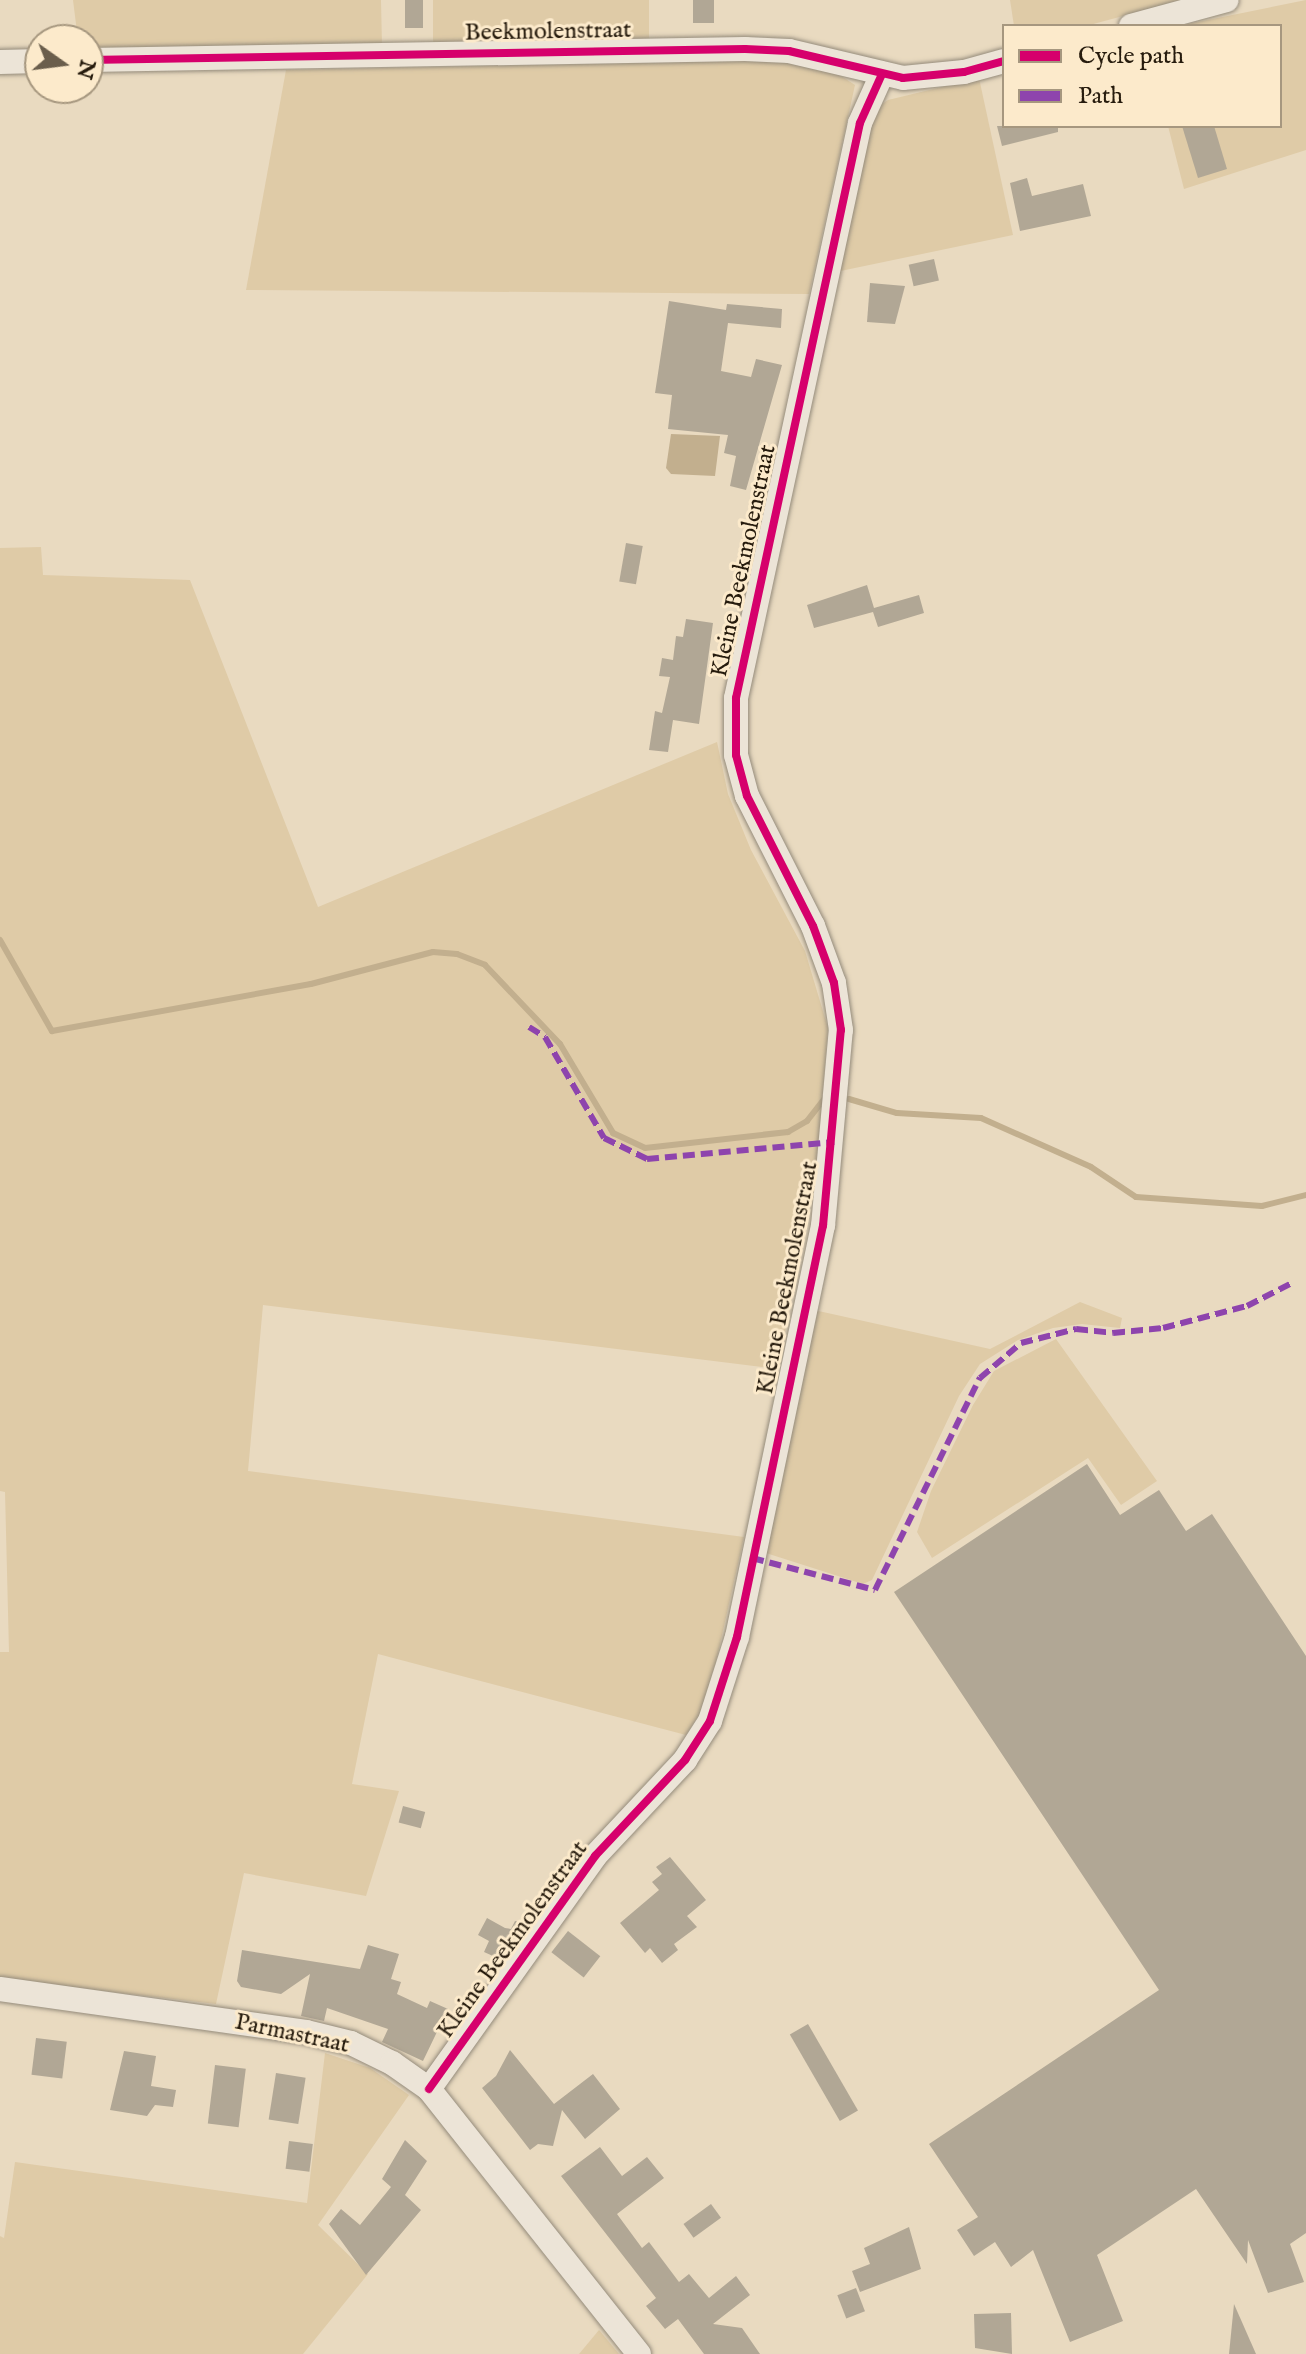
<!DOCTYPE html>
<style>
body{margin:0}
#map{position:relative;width:1306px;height:2354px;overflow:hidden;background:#e9dac0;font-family:"IM FELL English",serif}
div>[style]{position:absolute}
.green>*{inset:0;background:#dfcba7;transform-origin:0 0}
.water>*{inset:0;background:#c2af8e}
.stream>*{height:6px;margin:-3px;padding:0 3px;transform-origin:3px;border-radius:3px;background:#c2af8e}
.building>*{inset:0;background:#b1a795;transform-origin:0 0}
.roads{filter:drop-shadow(0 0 2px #948b7b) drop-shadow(0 0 2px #948b7b)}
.street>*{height:24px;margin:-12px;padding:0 12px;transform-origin:12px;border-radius:12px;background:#ece4d7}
.quiet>*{height:6px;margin-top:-3px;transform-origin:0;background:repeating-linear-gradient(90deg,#8e44ad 0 12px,transparent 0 18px)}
.cycleway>*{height:8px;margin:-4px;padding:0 4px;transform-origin:4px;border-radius:4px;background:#d6006c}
span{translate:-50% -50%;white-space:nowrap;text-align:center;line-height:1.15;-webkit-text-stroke:6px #fceacb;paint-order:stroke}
.street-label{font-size:24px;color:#261b0d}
.legend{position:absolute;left:1002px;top:24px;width:280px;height:104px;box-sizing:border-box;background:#fceacb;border:2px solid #a6977f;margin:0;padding:10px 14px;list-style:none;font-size:24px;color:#261b0d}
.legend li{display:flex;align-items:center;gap:16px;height:40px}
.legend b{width:40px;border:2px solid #a6977f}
.north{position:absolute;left:24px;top:24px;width:80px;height:80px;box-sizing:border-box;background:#fceacb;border:2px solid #a6977f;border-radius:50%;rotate:104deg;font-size:22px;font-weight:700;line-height:32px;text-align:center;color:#261b0d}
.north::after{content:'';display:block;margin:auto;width:28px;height:36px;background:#6a5e4c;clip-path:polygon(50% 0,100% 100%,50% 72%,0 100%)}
</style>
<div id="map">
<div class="green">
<div style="clip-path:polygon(73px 0,381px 0,382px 46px,88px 53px,88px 40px,78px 40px)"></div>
<div style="left:433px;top:0;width:216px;height:48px"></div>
<div style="clip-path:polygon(1010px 0,1182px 0,1086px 26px,1014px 26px)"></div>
<div style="clip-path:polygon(1306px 0,1306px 150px,1184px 189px,1168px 126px,1280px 126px,1280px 26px,1178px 26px)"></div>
<div style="clip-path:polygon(732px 61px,782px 62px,838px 74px,855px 85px,809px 294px,246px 290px,286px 70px)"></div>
<div style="clip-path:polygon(979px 78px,1013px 235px,831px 273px,871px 112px,888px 100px)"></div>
<div style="clip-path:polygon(41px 547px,43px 575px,190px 580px,318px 907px,717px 742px,728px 794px,751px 850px,805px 951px,828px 1028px,817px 1165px,778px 1369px,263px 1305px,248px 1471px,744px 1537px,707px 1702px,686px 1735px,378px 1654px,352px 1784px,399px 1791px,366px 1896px,244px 1873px,216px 2004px,0 1979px,0 1652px,9px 1652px,5px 1492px,0 1491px,0 548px)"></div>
<div style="clip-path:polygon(1080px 1302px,1122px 1318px,1120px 1328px,1082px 1324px,1053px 1328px,1018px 1340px,980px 1364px,959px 1396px,872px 1580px,863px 1584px,760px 1551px,814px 1310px,990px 1349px)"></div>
<div style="clip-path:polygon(1056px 1339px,1157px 1481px,1121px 1505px,1088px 1458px,932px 1558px,917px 1532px,931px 1491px,973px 1405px,994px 1371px)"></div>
<div style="clip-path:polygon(325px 2053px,370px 2068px,409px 2095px,318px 2225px,368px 2274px,303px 2354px,0 2354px,0 2236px,4px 2238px,15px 2162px,307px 2203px)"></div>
<div style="clip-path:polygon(599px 2330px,619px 2354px,579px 2354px)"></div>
</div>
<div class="water">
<div style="clip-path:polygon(671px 434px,720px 436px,715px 476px,671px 474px,666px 468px)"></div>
</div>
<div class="stream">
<div style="left:0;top:940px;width:105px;rotate:60.3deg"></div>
<div style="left:52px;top:1031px;width:263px;rotate:-10.3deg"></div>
<div style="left:311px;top:984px;width:126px;rotate:-14.7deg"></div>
<div style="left:433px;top:952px;width:24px;rotate:5deg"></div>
<div style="left:457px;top:954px;width:30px;rotate:21deg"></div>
<div style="left:485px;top:965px;width:109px;rotate:46.5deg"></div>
<div style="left:560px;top:1044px;width:104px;rotate:59.2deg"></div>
<div style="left:613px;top:1133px;width:35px;rotate:25deg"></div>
<div style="left:645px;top:1148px;width:144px;rotate:-6.4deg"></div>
<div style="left:788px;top:1132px;width:22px;rotate:-30deg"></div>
<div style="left:807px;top:1121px;width:31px;rotate:-52deg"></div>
<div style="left:849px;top:1099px;width:50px;rotate:16.3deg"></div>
<div style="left:897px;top:1113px;width:84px;rotate:3.4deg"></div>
<div style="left:981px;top:1118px;width:120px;rotate:24deg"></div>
<div style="left:1091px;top:1167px;width:54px;rotate:33.7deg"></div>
<div style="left:1136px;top:1197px;width:126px;rotate:4.1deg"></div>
<div style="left:1262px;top:1206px;width:45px;rotate:-14deg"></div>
</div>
<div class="building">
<div style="left:405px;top:0;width:18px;height:28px"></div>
<div style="left:693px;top:0;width:21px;height:23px"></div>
<div style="clip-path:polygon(997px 126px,1058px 126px,1058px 132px,1002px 146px)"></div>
<div style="clip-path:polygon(1182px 126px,1214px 126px,1227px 169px,1198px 178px)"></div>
<div style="clip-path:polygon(1027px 178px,1032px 196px,1083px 184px,1091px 216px,1020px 231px,1010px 183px)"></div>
<div style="left:934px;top:259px;width:22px;height:26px;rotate:77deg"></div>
<div style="clip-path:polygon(870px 283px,905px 286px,895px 324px,867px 322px)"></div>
<div style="clip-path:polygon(669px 301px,726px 310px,727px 304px,782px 309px,781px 328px,728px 323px,721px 371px,751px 377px,756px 359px,782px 365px,746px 490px,730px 486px,736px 456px,724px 453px,728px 435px,668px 429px,672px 395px,655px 393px)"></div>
<div style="left:626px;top:543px;width:17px;height:39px;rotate:10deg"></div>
<div style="clip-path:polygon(867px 585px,874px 608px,919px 595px,924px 613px,878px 627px,873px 612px,814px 628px,807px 605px)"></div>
<div style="clip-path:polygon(686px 619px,713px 623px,699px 724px,673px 720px,668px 752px,649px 750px,655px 711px,662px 713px,670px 677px,659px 676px,662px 658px,673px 660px,676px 636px,683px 637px)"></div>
<div style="clip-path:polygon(1087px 1464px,1120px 1515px,1159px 1490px,1186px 1531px,1212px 1514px,1306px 1656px,1306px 2233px,1290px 2244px,1304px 2282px,1268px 2293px,1248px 2240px,1247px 2264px,1196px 2189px,1097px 2255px,1123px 2321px,1070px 2342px,1033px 2250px,1011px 2267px,995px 2242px,974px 2256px,957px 2230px,978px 2217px,929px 2144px,1159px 1990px,894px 1592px)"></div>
<div style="left:403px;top:1806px;width:23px;height:17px;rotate:15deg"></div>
<div style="clip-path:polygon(670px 1857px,706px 1900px,687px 1916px,697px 1927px,674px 1944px,678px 1950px,662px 1963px,650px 1948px,645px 1953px,620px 1923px,659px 1890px,652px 1882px,662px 1874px,656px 1867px)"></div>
<div style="clip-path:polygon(487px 1918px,505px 1928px,511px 1929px,515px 1921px,528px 1924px,502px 1960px,484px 1952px,489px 1941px,478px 1935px)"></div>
<div style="left:568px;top:1931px;width:41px;height:27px;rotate:38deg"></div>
<div style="clip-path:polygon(368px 1945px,399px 1954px,391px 1979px,401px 1982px,397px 1994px,427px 2008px,430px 2001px,448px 2009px,423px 2061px,382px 2042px,388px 2029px,327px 2008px,324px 2021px,301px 2016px,310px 1974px,281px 1994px,241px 1987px,237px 1981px,242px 1950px,360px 1969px)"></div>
<div style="left:808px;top:2024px;width:100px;height:21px;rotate:60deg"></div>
<div style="left:36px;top:2038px;width:31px;height:37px;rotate:7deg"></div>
<div style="clip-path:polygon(510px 2050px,554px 2104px,593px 2074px,620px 2109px,585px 2139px,562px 2110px,553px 2146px,538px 2144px,530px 2150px,482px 2088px,496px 2076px)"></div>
<div style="clip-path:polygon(124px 2051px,156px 2056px,151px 2086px,176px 2090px,173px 2107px,155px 2105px,147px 2116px,110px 2110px)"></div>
<div style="left:215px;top:2065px;width:31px;height:59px;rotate:7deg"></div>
<div style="left:276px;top:2073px;width:30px;height:47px;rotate:9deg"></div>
<div style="clip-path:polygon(405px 2140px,427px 2161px,405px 2195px,421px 2210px,366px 2275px,329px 2224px,341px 2209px,360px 2225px,391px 2187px,382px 2179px)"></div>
<div style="left:289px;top:2141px;width:24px;height:28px;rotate:7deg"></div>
<div style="clip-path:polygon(600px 2147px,622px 2176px,647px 2157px,664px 2178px,617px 2214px,642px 2248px,649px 2242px,679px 2282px,689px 2274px,709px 2298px,736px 2276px,750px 2295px,713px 2324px,742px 2328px,760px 2354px,704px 2354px,678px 2319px,665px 2329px,646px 2306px,656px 2298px,561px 2176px)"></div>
<div style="left:711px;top:2204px;width:17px;height:34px;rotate:54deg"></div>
<div style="clip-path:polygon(909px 2227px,921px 2269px,860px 2292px,852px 2271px,870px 2264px,864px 2248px)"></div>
<div style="left:856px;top:2288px;width:25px;height:20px;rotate:69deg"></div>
<div style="clip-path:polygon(1234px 2304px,1256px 2354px,1229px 2354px)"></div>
<div style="clip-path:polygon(1011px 2313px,1012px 2354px,975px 2348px,974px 2314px)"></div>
</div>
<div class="roads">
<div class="street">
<div style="left:1131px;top:26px;width:99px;rotate:-15.2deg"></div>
<div style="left:88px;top:60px;width:657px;rotate:-0.96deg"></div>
<div style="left:745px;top:49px;width:44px;rotate:2.6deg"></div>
<div style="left:789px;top:51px;width:117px;rotate:13.3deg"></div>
<div style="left:903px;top:78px;width:61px;rotate:-5.6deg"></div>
<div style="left:964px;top:72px;width:41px;rotate:-15.4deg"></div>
<div style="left:0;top:62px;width:40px;rotate:-1.4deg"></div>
<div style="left:0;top:1989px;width:309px;rotate:8deg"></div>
<div style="left:306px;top:2032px;width:46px;rotate:13.7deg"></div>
<div style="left:351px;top:2043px;width:46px;rotate:26deg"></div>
<div style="left:392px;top:2063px;width:45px;rotate:35.1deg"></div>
<div style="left:429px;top:2089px;width:338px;rotate:51.6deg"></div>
<div style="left:429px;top:2089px;width:286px;rotate:-54.5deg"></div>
<div style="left:595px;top:1856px;width:132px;rotate:-46.8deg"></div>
<div style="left:685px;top:1760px;width:46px;rotate:-57.3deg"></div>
<div style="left:710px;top:1721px;width:88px;rotate:-72.2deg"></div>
<div style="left:737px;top:1637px;width:420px;rotate:-78.2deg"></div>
<div style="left:823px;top:1226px;width:197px;rotate:-84.8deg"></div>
<div style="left:841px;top:1030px;width:48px;rotate:-98.5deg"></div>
<div style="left:834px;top:983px;width:61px;rotate:-110.2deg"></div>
<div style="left:813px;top:926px;width:146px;rotate:-116.9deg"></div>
<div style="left:747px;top:796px;width:42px;rotate:-105deg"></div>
<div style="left:736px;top:755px;width:57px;rotate:-90deg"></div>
<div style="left:736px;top:698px;width:588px;rotate:-77.83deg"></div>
<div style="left:860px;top:123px;width:54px;rotate:-65.8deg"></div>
</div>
</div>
<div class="quiet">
<div style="left:529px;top:1027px;width:19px;rotate:32deg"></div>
<div style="left:545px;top:1037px;width:117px;rotate:59.7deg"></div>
<div style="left:604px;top:1138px;width:48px;rotate:26deg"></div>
<div style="left:647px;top:1159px;width:188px;rotate:-5.2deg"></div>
<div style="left:752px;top:1558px;width:127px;rotate:14.6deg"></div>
<div style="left:875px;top:1590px;width:237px;rotate:-63.7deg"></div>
<div style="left:980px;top:1378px;width:54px;rotate:-40.5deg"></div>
<div style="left:1021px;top:1343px;width:57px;rotate:-14.3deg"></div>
<div style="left:1076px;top:1329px;width:37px;rotate:6deg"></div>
<div style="left:1113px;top:1333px;width:50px;rotate:-5.7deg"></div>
<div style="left:1163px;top:1328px;width:87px;rotate:-14.7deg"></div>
<div style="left:1247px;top:1306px;width:48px;rotate:-27.1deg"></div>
</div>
<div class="cycleway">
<div style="left:88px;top:60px;width:657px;rotate:-0.96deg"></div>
<div style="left:745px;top:49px;width:44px;rotate:2.6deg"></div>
<div style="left:789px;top:51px;width:117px;rotate:13.3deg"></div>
<div style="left:903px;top:78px;width:61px;rotate:-5.6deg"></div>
<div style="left:964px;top:72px;width:41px;rotate:-15.4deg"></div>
<div style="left:429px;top:2089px;width:286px;rotate:-54.5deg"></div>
<div style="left:595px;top:1856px;width:132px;rotate:-46.8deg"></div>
<div style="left:685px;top:1760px;width:46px;rotate:-57.3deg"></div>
<div style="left:710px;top:1721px;width:88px;rotate:-72.2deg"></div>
<div style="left:737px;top:1637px;width:420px;rotate:-78.2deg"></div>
<div style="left:823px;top:1226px;width:197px;rotate:-84.8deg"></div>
<div style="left:841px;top:1030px;width:48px;rotate:-98.5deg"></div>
<div style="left:834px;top:983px;width:61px;rotate:-110.2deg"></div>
<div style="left:813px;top:926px;width:146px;rotate:-116.9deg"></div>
<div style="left:747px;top:796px;width:42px;rotate:-105deg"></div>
<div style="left:736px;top:755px;width:57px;rotate:-90deg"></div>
<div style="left:736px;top:698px;width:588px;rotate:-77.83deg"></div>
<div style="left:860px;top:123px;width:54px;rotate:-65.8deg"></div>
</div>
<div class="street-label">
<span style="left:548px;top:32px;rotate:-1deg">Beekmolenstraat</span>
<span style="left:744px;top:561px;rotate:-78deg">Kleine Beekmolenstraat</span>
<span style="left:788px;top:1278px;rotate:-79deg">Kleine Beekmolenstraat</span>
<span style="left:513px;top:1940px;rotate:-54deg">Kleine Beekmolenstraat</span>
<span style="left:292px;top:2034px;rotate:12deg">Parmastraat</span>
</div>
<ul class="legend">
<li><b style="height:10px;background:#d6006c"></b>Cycle path</li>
<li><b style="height:10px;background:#8e44ad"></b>Path</li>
</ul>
<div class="north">N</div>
</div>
